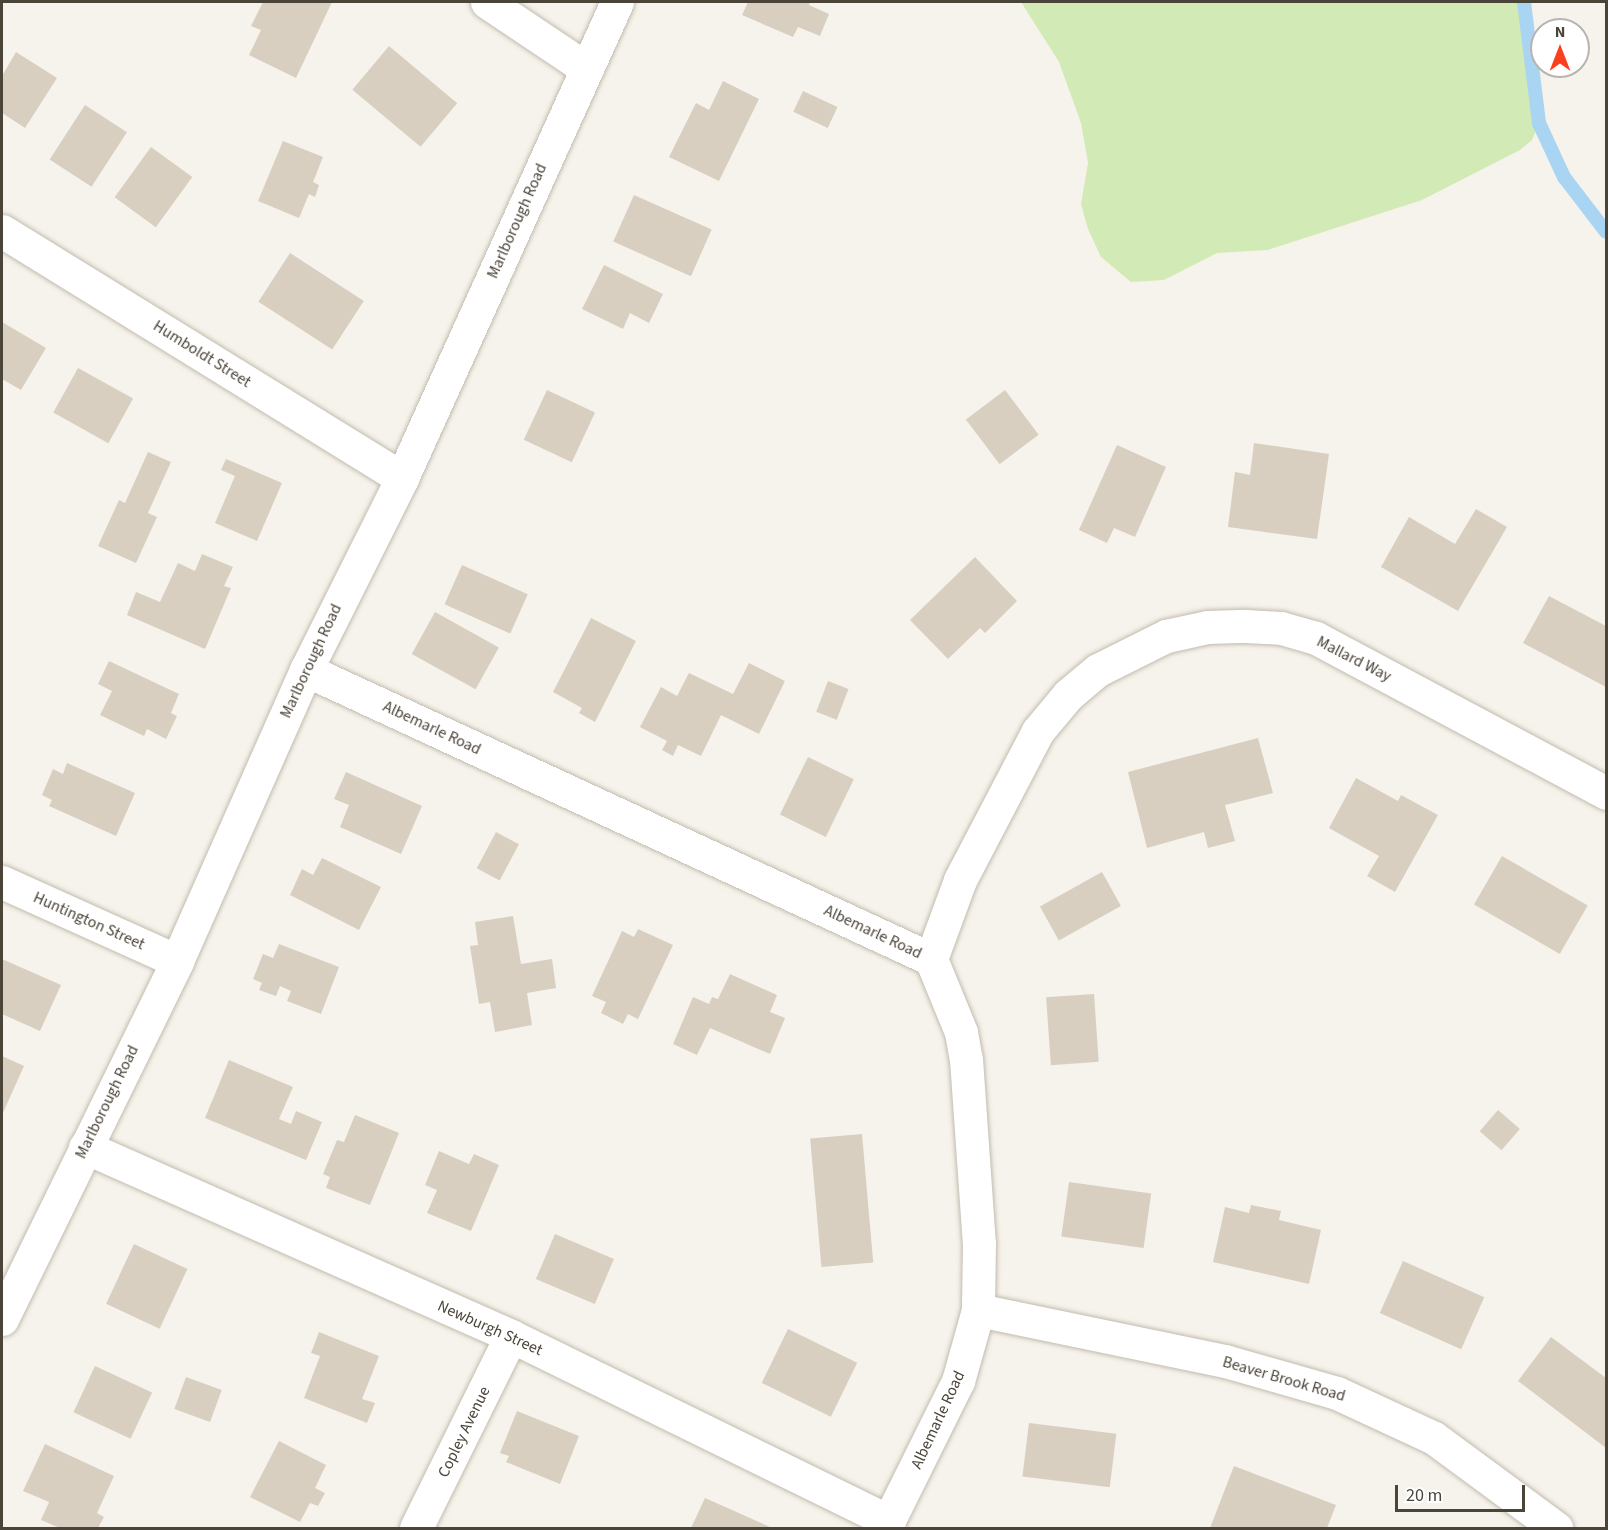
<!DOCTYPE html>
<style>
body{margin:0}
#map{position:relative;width:1608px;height:1530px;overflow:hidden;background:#f6f3ec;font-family:"Source Sans 3",sans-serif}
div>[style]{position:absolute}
.green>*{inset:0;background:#d2eab5}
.stream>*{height:14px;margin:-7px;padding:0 7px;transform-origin:7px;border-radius:7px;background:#a9d4f2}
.building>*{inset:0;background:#d8cfc1;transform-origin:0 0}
.roads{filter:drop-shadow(0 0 2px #c2bbae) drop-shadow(0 0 2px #c2bbae)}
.street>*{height:33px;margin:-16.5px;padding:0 16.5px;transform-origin:16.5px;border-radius:16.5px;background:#fff}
span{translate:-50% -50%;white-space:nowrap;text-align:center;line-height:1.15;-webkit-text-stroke:6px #fff;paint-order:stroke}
.street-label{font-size:16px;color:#4b4439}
.frame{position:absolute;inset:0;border:3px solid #4b4439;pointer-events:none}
.north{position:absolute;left:1530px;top:18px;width:60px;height:60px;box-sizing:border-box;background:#fff;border:2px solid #b7b4b0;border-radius:50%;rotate:0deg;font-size:16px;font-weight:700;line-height:24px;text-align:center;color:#4b4439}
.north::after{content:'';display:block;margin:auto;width:21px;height:27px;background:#fc3f1d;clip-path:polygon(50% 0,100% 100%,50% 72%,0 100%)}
.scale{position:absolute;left:1395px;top:1485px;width:130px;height:27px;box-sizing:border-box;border:3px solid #4b4439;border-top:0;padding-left:8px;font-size:18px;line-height:21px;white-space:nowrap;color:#4b4439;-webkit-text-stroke:4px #fff;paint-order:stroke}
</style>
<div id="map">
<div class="green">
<div style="clip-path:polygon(1021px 2px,1524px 2px,1539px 123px,1532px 140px,1520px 150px,1422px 200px,1268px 250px,1217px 253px,1164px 280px,1131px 282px,1101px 257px,1088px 229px,1081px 204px,1088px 163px,1081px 123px,1059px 62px)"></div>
</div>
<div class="stream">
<div style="left:1524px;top:2px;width:122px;rotate:82.9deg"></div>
<div style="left:1539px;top:123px;width:60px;rotate:65.2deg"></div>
<div style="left:1564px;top:177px;width:69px;rotate:52.6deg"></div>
</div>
<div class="building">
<div style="clip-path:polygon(263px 2px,332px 2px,296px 78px,249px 55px,261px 30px,251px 26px)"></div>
<div style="clip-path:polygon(748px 2px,810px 2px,809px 5px,829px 14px,820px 36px,798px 27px,793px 37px,742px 15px)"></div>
<div style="left:389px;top:46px;width:89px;height:57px;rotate:40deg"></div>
<div style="clip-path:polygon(16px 52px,57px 78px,25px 128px,2px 113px,2px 76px)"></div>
<div style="clip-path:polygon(723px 81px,759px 99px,719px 181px,669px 157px,696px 103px,709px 110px)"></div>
<div style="left:803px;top:91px;width:38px;height:23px;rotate:25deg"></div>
<div style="left:85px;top:105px;width:50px;height:65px;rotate:33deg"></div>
<div style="clip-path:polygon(283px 141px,323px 157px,313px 182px,319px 185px,315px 197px,309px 194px,299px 218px,258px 201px)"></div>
<div style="left:151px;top:147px;width:51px;height:62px;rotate:36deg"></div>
<div style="left:634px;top:195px;width:85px;height:51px;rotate:24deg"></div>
<div style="left:290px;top:253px;width:88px;height:58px;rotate:33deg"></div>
<div style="clip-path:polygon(604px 265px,663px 294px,649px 323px,630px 313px,623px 329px,582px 309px)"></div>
<div style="clip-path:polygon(2px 322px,46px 348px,21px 390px,2px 379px)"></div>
<div style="left:78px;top:368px;width:63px;height:51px;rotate:29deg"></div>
<div style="left:547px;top:390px;width:53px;height:55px;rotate:25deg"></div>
<div style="left:1005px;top:390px;width:56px;height:49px;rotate:53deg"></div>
<div style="clip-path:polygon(1254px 443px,1329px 454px,1317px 539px,1228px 527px,1235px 472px,1250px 475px)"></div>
<div style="clip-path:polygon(1117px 445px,1166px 467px,1135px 537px,1114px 528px,1107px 543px,1079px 530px)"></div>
<div style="clip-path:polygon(148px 452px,171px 462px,148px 513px,157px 517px,136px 563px,98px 546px,119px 500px,125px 503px)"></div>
<div style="clip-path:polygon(226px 459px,282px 483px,257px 541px,215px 523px,235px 476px,221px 470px)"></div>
<div style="clip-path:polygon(1476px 509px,1507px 527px,1458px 611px,1381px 567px,1409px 517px,1455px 544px)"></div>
<div style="clip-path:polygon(202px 554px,233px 567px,224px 586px,231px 588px,205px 649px,127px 615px,136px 592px,160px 602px,178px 563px,195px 571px)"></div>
<div style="clip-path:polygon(975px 557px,1017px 601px,985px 633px,980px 628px,948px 659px,910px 620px)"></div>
<div style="left:462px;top:565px;width:72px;height:43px;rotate:24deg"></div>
<div style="clip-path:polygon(1549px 596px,1606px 626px,1606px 687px,1523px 643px)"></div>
<div style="left:435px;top:612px;width:73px;height:48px;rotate:29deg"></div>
<div style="clip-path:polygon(591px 618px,636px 641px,595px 722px,579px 713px,582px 708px,553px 692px)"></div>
<div style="clip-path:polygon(109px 661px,179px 694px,171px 713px,177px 716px,166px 739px,147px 729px,144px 736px,100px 715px,112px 691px,98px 684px)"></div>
<div style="clip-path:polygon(749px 663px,785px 681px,759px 734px,721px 715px,701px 756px,678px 745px,673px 756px,662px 750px,667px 741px,640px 727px,661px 687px,677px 696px,689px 673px,733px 694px)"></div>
<div style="left:828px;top:681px;width:22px;height:33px;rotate:21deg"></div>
<div style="clip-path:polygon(1258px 738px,1273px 793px,1225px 805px,1235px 841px,1208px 848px,1204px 832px,1147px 848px,1128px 772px)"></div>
<div style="left:808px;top:757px;width:51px;height:64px;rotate:26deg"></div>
<div style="clip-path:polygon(67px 763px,135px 793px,116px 836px,49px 806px,52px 800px,42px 795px,53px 769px,63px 774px)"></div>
<div style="clip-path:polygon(346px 772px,422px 806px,401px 854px,340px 827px,349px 805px,334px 799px)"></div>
<div style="clip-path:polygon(1356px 778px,1398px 801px,1401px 795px,1438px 815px,1395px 892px,1367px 876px,1379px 856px,1329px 828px)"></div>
<div style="left:496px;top:832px;width:26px;height:41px;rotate:28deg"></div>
<div style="left:1502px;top:856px;width:99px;height:56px;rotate:30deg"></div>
<div style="clip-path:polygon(322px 858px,381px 887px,359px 930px,290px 895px,302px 869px,313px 875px)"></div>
<div style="left:1102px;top:872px;width:39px;height:71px;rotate:61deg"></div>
<div style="clip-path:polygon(513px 916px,521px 964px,552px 959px,556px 988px,527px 993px,532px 1025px,495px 1032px,490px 1002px,479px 1004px,470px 946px,478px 945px,475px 922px)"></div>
<div style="clip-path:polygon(638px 929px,673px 945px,638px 1019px,628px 1014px,623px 1024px,601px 1013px,606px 1002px,592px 996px,622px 931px,634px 937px)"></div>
<div style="clip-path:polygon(279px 944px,339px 967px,321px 1014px,287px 1001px,291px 991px,280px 986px,276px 996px,259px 990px,262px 983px,253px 979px,263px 954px,273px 958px)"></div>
<div style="clip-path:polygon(2px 959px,61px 985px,40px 1031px,2px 1014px)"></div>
<div style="clip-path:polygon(730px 974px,777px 995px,770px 1012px,785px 1018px,770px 1054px,710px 1028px,697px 1055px,673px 1044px,693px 997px,709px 1004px,712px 997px,718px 999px)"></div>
<div style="left:1094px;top:994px;width:68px;height:48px;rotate:86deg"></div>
<div style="clip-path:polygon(2px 1056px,24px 1066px,2px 1115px)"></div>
<div style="clip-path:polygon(229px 1060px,293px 1087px,279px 1119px,291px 1124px,296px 1111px,322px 1122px,306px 1160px,205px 1118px)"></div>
<div style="left:1498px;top:1110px;width:29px;height:28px;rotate:41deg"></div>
<div style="clip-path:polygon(355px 1115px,399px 1133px,370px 1205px,326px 1188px,330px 1177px,323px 1174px,337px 1140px,344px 1142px)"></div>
<div style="left:862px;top:1134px;width:129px;height:52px;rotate:85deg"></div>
<div style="clip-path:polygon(439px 1151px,469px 1164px,474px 1154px,499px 1165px,471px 1231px,427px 1213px,437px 1190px,425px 1185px)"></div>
<div style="left:1069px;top:1182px;width:83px;height:55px;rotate:8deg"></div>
<div style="clip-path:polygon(1251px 1205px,1281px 1211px,1279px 1220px,1321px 1230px,1309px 1284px,1213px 1262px,1225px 1207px,1249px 1213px)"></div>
<div style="left:555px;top:1234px;width:64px;height:49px;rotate:23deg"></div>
<div style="left:134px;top:1244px;width:59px;height:66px;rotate:25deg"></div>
<div style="left:1403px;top:1261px;width:89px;height:57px;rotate:24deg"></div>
<div style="left:788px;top:1329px;width:77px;height:60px;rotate:26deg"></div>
<div style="clip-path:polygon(319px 1332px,379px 1356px,362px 1399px,375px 1403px,367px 1423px,304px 1398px,320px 1356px,311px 1353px)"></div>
<div style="clip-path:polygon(1551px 1337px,1606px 1378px,1606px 1448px,1518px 1381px)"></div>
<div style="left:95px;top:1366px;width:63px;height:51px;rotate:25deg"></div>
<div style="left:186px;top:1377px;width:38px;height:34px;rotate:20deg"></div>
<div style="clip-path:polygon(517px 1411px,579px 1436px,560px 1484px,506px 1462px,509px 1456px,500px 1453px)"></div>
<div style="left:1029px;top:1423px;width:88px;height:54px;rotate:7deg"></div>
<div style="clip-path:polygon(279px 1441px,326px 1465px,315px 1488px,325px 1493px,318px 1506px,310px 1503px,300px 1522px,250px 1497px)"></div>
<div style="clip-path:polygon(45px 1444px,114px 1476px,97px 1513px,104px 1517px,98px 1528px,60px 1528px,41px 1520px,49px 1502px,23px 1491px)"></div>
<div style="clip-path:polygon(1234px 1466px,1336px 1505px,1327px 1528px,1210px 1528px)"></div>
<div style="clip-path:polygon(705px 1498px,770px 1527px,769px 1528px,691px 1528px)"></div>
</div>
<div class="roads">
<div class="street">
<div style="left:487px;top:2px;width:117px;rotate:33.8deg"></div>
<div style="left:2px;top:231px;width:470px;rotate:31.7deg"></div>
<div style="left:306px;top:670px;width:689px;rotate:24.82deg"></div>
<div style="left:931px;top:959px;width:79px;rotate:67.7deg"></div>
<div style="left:961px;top:1032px;width:27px;rotate:80deg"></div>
<div style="left:966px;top:1059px;width:184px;rotate:86deg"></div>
<div style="left:979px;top:1243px;width:67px;rotate:90.9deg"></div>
<div style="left:978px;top:1310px;width:74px;rotate:105.7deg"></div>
<div style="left:958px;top:1381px;width:164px;rotate:116.4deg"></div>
<div style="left:2px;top:882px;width:192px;rotate:24.3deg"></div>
<div style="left:931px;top:959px;width:84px;rotate:-69.8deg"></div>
<div style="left:960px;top:880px;width:168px;rotate:-62.4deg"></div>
<div style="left:1038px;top:731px;width:47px;rotate:-50.2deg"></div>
<div style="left:1068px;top:695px;width:39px;rotate:-40deg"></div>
<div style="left:1098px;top:670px;width:76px;rotate:-26.6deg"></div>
<div style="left:1166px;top:636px;width:43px;rotate:-12.1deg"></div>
<div style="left:1208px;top:627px;width:37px;rotate:-2deg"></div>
<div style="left:1245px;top:626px;width:36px;rotate:3deg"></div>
<div style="left:1281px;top:628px;width:36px;rotate:16deg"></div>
<div style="left:1316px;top:638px;width:329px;rotate:28.1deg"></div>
<div style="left:85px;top:1147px;width:466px;rotate:23.9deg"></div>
<div style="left:511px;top:1336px;width:421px;rotate:26.1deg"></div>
<div style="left:978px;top:1310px;width:252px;rotate:11.7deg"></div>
<div style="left:1225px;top:1361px;width:116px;rotate:15.9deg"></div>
<div style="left:1337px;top:1393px;width:107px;rotate:24.9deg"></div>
<div style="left:1434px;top:1438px;width:152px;rotate:36.4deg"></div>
<div style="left:2px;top:1319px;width:398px;rotate:-63.9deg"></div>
<div style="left:177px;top:961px;width:318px;rotate:-66.1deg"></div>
<div style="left:306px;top:670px;width:215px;rotate:-63.4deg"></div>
<div style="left:402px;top:478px;width:522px;rotate:-65.69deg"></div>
<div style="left:416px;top:1528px;width:214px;rotate:-63.7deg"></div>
</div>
</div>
<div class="street-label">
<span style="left:517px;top:221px;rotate:-66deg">Marlborough Road</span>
<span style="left:202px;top:354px;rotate:32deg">Humboldt Street</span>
<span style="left:1354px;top:659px;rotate:27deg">Mallard Way</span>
<span style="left:311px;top:661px;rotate:-65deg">Marlborough Road</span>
<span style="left:432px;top:728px;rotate:25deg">Albemarle Road</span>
<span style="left:89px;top:921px;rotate:24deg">Huntington Street</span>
<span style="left:873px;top:932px;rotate:25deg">Albemarle Road</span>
<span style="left:107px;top:1102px;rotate:-64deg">Marlborough Road</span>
<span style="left:490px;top:1328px;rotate:24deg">Newburgh Street</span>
<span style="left:1284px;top:1379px;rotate:16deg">Beaver Brook Road</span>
<span style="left:938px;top:1420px;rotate:-65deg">Albemarle Road</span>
<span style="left:464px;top:1432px;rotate:-64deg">Copley Avenue</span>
</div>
<div class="frame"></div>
<div class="north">N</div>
<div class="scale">20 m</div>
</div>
